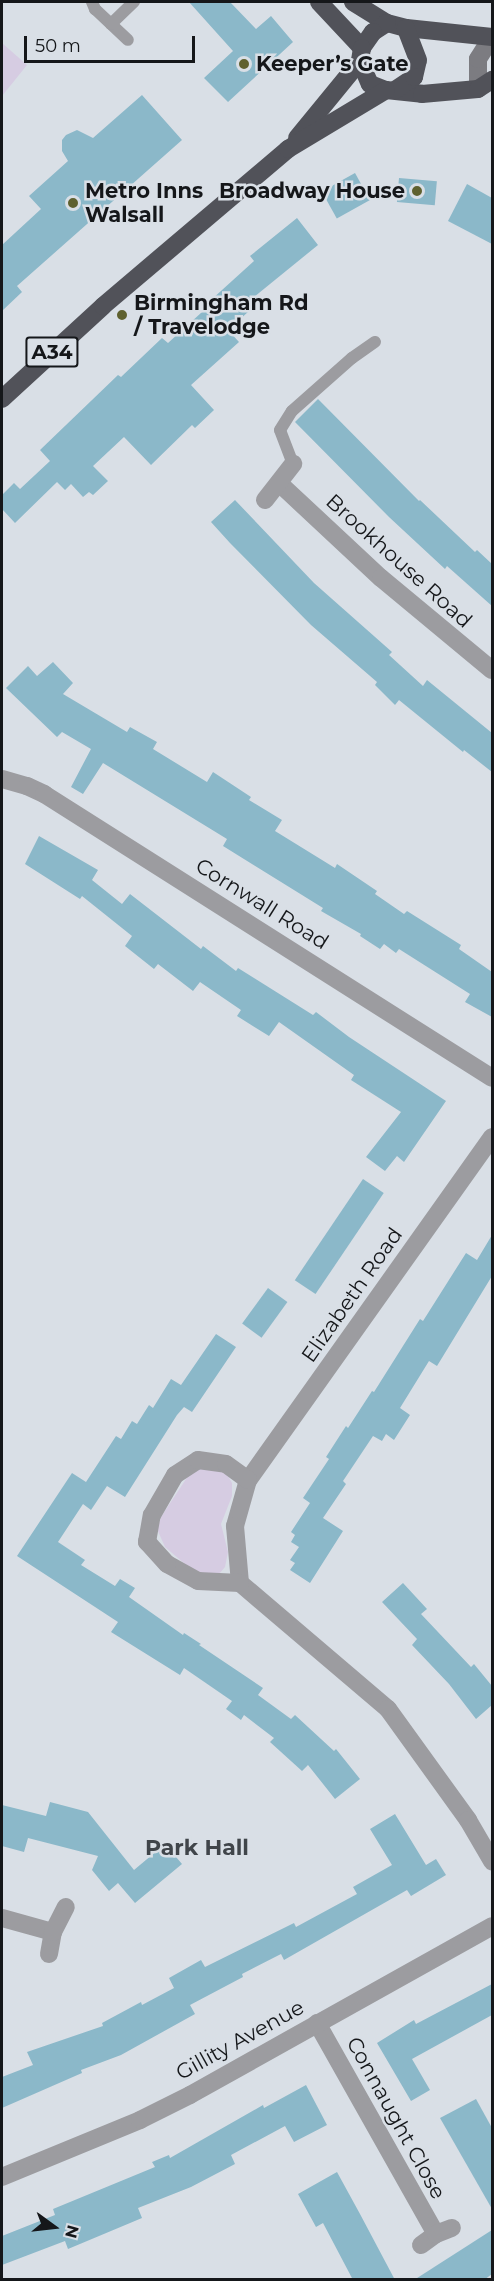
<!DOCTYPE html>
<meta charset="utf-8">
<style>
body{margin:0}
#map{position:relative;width:494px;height:2281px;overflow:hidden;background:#d9dfe6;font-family:Montserrat,sans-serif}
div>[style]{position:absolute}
.green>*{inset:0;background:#d6cce2}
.building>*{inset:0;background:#8bb8c9;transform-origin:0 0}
.lane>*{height:12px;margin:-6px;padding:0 6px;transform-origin:6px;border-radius:6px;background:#9c9ca0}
.street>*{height:18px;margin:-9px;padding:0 9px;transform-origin:9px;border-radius:9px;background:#9c9ca0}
.secondary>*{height:18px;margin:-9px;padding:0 9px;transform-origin:9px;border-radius:9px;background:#7c7c81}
.highway>*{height:18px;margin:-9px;padding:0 9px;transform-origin:9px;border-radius:9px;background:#515259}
.dots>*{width:16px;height:16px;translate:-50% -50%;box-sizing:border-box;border:3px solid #d9dfe6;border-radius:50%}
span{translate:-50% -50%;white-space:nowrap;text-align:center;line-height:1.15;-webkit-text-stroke:5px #d9dfe6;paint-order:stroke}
.shield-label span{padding:2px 4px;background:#d9dfe6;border:2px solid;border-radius:4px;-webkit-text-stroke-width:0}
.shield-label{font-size:20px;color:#15171a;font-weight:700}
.poi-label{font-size:21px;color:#15171a;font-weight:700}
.left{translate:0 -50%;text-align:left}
.right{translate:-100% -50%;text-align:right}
.street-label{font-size:21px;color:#15171a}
.neighbourhood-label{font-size:22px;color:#40454a;font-weight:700}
.frame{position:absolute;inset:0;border:3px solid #15171a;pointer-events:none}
.north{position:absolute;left:24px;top:2197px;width:60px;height:60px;-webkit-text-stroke:4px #d9dfe6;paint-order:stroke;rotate:105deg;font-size:16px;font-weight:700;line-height:24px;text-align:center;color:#15171a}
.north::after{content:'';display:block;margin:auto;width:21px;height:27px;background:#15171a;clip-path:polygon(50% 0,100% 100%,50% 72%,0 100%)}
.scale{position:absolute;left:24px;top:36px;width:171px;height:27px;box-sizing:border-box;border:3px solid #15171a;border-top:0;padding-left:8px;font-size:18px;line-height:21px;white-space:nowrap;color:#15171a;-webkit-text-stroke:4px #d9dfe6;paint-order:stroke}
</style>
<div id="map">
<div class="green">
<div style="clip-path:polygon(2px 43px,27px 65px,2px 96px)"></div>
<div style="clip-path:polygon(198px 1468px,224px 1469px,232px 1483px,232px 1496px,221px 1524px,228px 1552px,225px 1567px,219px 1574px,198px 1575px,165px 1547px,157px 1529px,161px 1517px,188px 1476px)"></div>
</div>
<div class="building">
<div style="clip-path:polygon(189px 2px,230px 2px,256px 29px,271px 16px,293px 42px,228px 102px,204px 78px,233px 51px)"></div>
<div style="clip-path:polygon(142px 95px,182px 140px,17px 286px,22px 292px,2px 311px,2px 245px,41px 209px,29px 196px,68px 161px,62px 151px,62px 140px,66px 135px,77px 130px,93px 138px)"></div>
<div style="left:355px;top:173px;width:31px;height:38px;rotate:61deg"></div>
<div style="left:399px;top:178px;width:38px;height:24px;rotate:5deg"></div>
<div style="clip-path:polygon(467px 184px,492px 198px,492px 244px,448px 221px)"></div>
<div style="clip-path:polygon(297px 218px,318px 245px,254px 297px,259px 302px,228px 330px,239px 342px,191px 385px,214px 410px,195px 428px,192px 425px,151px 465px,124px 437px,93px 466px,108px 481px,93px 495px,89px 492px,83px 497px,71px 484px,65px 490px,57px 482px,15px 523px,2px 509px,2px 495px,14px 483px,20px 489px,50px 461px,40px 450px,118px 375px,121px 377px,162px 338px,168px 343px,213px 302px,211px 300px,254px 261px,250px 256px)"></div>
<div style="clip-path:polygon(318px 399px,419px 501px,420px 500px,475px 552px,477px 550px,492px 564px,492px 606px,447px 566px,445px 569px,389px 517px,295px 422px)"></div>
<div style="clip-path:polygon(235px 500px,314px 583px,392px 652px,389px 655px,423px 686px,427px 680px,492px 733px,492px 772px,464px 750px,463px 752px,399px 700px,395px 705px,375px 685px,377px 682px,311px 625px,230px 543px,211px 522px)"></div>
<div style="clip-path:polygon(53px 662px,73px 683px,63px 694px,127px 732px,130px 727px,157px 742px,153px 749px,207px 782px,213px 772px,251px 797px,249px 800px,282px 820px,275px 831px,335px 868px,337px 864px,377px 891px,375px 894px,404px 914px,407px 911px,461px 945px,459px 949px,492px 972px,492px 1017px,465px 1002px,470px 994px,399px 949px,396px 953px,384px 944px,380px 949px,360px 936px,361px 934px,321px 911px,323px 908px,223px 846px,227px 839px,103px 763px,83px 794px,71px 787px,91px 749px,62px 732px,57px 737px,6px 688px,28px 666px,37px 676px)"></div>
<div style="clip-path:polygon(39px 836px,98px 870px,92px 880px,122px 904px,130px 894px,201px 949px,203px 946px,236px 971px,238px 968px,313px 1015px,316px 1012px,349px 1037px,446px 1101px,404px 1162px,397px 1156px,385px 1171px,366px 1157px,401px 1112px,351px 1080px,354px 1075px,279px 1022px,269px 1036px,237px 1016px,241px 1010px,200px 982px,193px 991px,158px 964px,154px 969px,125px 946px,132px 936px,82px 896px,80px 899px,25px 864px)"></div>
<div style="left:363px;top:1179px;width:25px;height:122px;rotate:34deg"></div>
<div style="clip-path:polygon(492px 1235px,492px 1276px,437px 1366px,429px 1361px,400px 1408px,410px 1415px,394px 1440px,386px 1434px,382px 1441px,373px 1436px,343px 1481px,346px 1484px,323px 1518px,343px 1531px,310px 1583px,290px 1570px,295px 1563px,290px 1560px,299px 1547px,291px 1542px,295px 1535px,291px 1532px,310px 1503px,303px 1498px,329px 1459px,326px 1457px,346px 1426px,348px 1428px,372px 1391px,374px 1392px,420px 1319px,423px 1321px,466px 1253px,477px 1260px)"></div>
<div style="left:268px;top:1288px;width:24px;height:44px;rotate:36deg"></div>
<div style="clip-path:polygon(216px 1334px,236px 1347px,192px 1412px,184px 1407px,177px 1415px,125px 1497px,107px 1486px,91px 1510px,83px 1504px,58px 1542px,85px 1560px,81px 1565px,115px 1586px,120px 1579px,135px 1588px,129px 1597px,183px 1635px,184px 1633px,201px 1644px,199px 1645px,263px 1688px,258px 1695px,291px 1719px,295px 1715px,334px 1751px,336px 1749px,360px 1779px,335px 1799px,308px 1765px,302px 1771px,270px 1742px,274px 1738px,244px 1715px,241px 1720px,226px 1709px,232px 1701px,184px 1668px,180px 1675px,111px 1632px,118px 1622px,17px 1556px,72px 1473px,86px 1482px,116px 1436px,121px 1439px,132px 1421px,137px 1424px,149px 1405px,153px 1408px,171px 1379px,181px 1385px)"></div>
<div style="clip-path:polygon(403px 1583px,427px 1609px,421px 1614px,471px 1667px,474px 1664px,492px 1686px,492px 1705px,476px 1719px,449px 1684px,412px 1645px,417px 1639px,382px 1602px)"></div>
<div style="clip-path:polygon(50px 1802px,88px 1812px,134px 1870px,165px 1844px,182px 1864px,135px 1903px,118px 1883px,109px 1891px,92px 1870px,98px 1856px,28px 1838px,24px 1852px,2px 1846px,2px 1805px,46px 1816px)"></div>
<div style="clip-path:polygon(395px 1814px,426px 1865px,436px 1859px,446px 1875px,411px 1896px,407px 1890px,284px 1960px,281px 1954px,242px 1974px,243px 1977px,190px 2005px,195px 2014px,121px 2055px,81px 2070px,82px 2073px,2px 2108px,2px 2077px,33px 2065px,27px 2052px,103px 2026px,102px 2023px,141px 2002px,142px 2005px,174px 1988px,169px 1978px,201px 1960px,205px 1967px,294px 1923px,296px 1927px,357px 1894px,353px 1887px,392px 1865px,370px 1829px)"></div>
<div style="clip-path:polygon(492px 1984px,492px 2015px,412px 2059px,430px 2090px,411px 2101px,377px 2043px,414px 2020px,416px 2024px)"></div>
<div style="clip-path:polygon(306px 2085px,327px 2125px,294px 2142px,285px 2126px,231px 2155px,235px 2164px,191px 2187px,138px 2208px,142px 2218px,68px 2249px,65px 2241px,2px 2265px,2px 2236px,55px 2215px,53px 2209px,155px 2167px,152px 2162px,169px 2155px,170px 2158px,263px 2105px,264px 2108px)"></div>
<div style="clip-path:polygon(476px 2099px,492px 2128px,492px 2209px,440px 2118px)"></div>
<div style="clip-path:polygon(337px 2172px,360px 2214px,395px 2280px,353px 2280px,323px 2223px,316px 2227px,298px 2194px)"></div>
<div style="clip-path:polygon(492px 2230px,492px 2274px,484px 2280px,414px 2280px)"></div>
</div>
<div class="lane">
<div style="left:92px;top:2px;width:8px;rotate:67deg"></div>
<div style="left:95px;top:9px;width:45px;rotate:43.2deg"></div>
<div style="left:111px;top:24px;width:32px;rotate:-44deg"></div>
<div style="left:293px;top:464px;width:36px;rotate:-111deg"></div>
<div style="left:280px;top:430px;width:22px;rotate:-58deg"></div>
<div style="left:292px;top:411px;width:80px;rotate:-41.5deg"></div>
<div style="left:352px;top:358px;width:28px;rotate:-35deg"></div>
</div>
<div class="street">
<div style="left:279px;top:483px;width:139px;rotate:43deg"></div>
<div style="left:381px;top:578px;width:144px;rotate:39.7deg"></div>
<div style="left:265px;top:500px;width:46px;rotate:-52.1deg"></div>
<div style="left:2px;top:779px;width:26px;rotate:16deg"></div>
<div style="left:27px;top:786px;width:19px;rotate:25deg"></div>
<div style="left:44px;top:794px;width:530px;rotate:32.37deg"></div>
<div style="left:492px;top:1137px;width:421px;rotate:125.4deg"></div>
<div style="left:248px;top:1480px;width:48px;rotate:105.8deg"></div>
<div style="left:235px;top:1526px;width:57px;rotate:85deg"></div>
<div style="left:240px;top:1583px;width:194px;rotate:40.4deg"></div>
<div style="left:388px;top:1709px;width:137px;rotate:54.2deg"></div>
<div style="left:468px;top:1820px;width:48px;rotate:59.7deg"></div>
<div style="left:240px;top:1583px;width:42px;rotate:-177.3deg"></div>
<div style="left:198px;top:1581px;width:35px;rotate:-151deg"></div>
<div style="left:167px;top:1564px;width:30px;rotate:-132deg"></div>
<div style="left:147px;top:1542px;width:27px;rotate:-80deg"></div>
<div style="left:152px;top:1515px;width:46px;rotate:-60.1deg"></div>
<div style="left:175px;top:1475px;width:27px;rotate:-33deg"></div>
<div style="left:198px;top:1460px;width:28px;rotate:8deg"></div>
<div style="left:226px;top:1464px;width:27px;rotate:36deg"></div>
<div style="left:2px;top:1918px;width:53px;rotate:15.4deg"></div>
<div style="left:49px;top:1954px;width:22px;rotate:-80deg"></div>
<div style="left:53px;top:1932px;width:28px;rotate:-63deg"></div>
<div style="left:317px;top:2023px;width:242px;rotate:60.6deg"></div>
<div style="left:2px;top:2177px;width:149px;rotate:-22.4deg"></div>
<div style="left:140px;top:2120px;width:56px;rotate:-26.6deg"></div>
<div style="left:190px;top:2095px;width:346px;rotate:-29.2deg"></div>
<div style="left:421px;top:2245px;width:19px;rotate:-36deg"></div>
<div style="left:436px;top:2234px;width:17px;rotate:-21deg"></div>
</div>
<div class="secondary">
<div style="left:478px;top:89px;width:30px;rotate:-90deg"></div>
<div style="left:478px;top:59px;width:26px;rotate:-58deg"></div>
</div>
<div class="highway">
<div style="left:319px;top:2px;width:63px;rotate:46.9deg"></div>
<div style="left:353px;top:2px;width:40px;rotate:32deg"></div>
<div style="left:492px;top:37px;width:86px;rotate:-174deg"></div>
<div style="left:406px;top:28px;width:20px;rotate:-165deg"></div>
<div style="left:387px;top:23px;width:17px;rotate:147deg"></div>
<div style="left:373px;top:32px;width:19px;rotate:125deg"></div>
<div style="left:362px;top:48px;width:13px;rotate:99deg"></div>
<div style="left:360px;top:61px;width:25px;rotate:67deg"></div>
<div style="left:370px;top:84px;width:17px;rotate:21deg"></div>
<div style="left:386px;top:90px;width:36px;rotate:6deg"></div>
<div style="left:422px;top:94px;width:56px;rotate:-5.1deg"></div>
<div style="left:478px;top:89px;width:17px;rotate:-33deg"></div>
<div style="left:395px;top:90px;width:23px;rotate:-34deg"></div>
<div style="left:414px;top:77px;width:17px;rotate:-77deg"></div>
<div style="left:418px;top:60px;width:34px;rotate:-111deg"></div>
<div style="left:297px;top:138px;width:99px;rotate:-50.7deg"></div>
<div style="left:2px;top:399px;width:137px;rotate:-42.6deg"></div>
<div style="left:103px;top:306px;width:243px;rotate:-40.3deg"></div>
<div style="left:288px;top:149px;width:114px;rotate:-31deg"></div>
</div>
<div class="dots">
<div style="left:244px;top:64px;background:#5f612f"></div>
<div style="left:417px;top:191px;background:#5f612f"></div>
<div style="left:73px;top:203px;background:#5f612f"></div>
<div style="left:122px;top:315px;background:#5f612f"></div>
</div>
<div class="shield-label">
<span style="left:52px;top:352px">A34</span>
</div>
<div class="poi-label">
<span class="left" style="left:256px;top:64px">Keeper’s Gate</span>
<span class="left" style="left:85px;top:203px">Metro Inns<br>Walsall</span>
<span class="right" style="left:405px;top:191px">Broadway House</span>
<span class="left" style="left:134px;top:315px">Birmingham Rd<br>/ Travelodge</span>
</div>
<div class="street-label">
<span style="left:399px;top:561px;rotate:42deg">Brookhouse Road</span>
<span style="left:262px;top:904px;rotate:32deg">Cornwall Road</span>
<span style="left:352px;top:1295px;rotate:-55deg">Elizabeth Road</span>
<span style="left:240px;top:2040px;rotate:-29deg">Gillity Avenue</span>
<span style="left:396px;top:2118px;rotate:61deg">Connaught Close</span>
</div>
<div class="neighbourhood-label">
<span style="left:197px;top:1848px">Park Hall</span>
</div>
<div class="frame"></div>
<div class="north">N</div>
<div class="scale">50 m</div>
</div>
